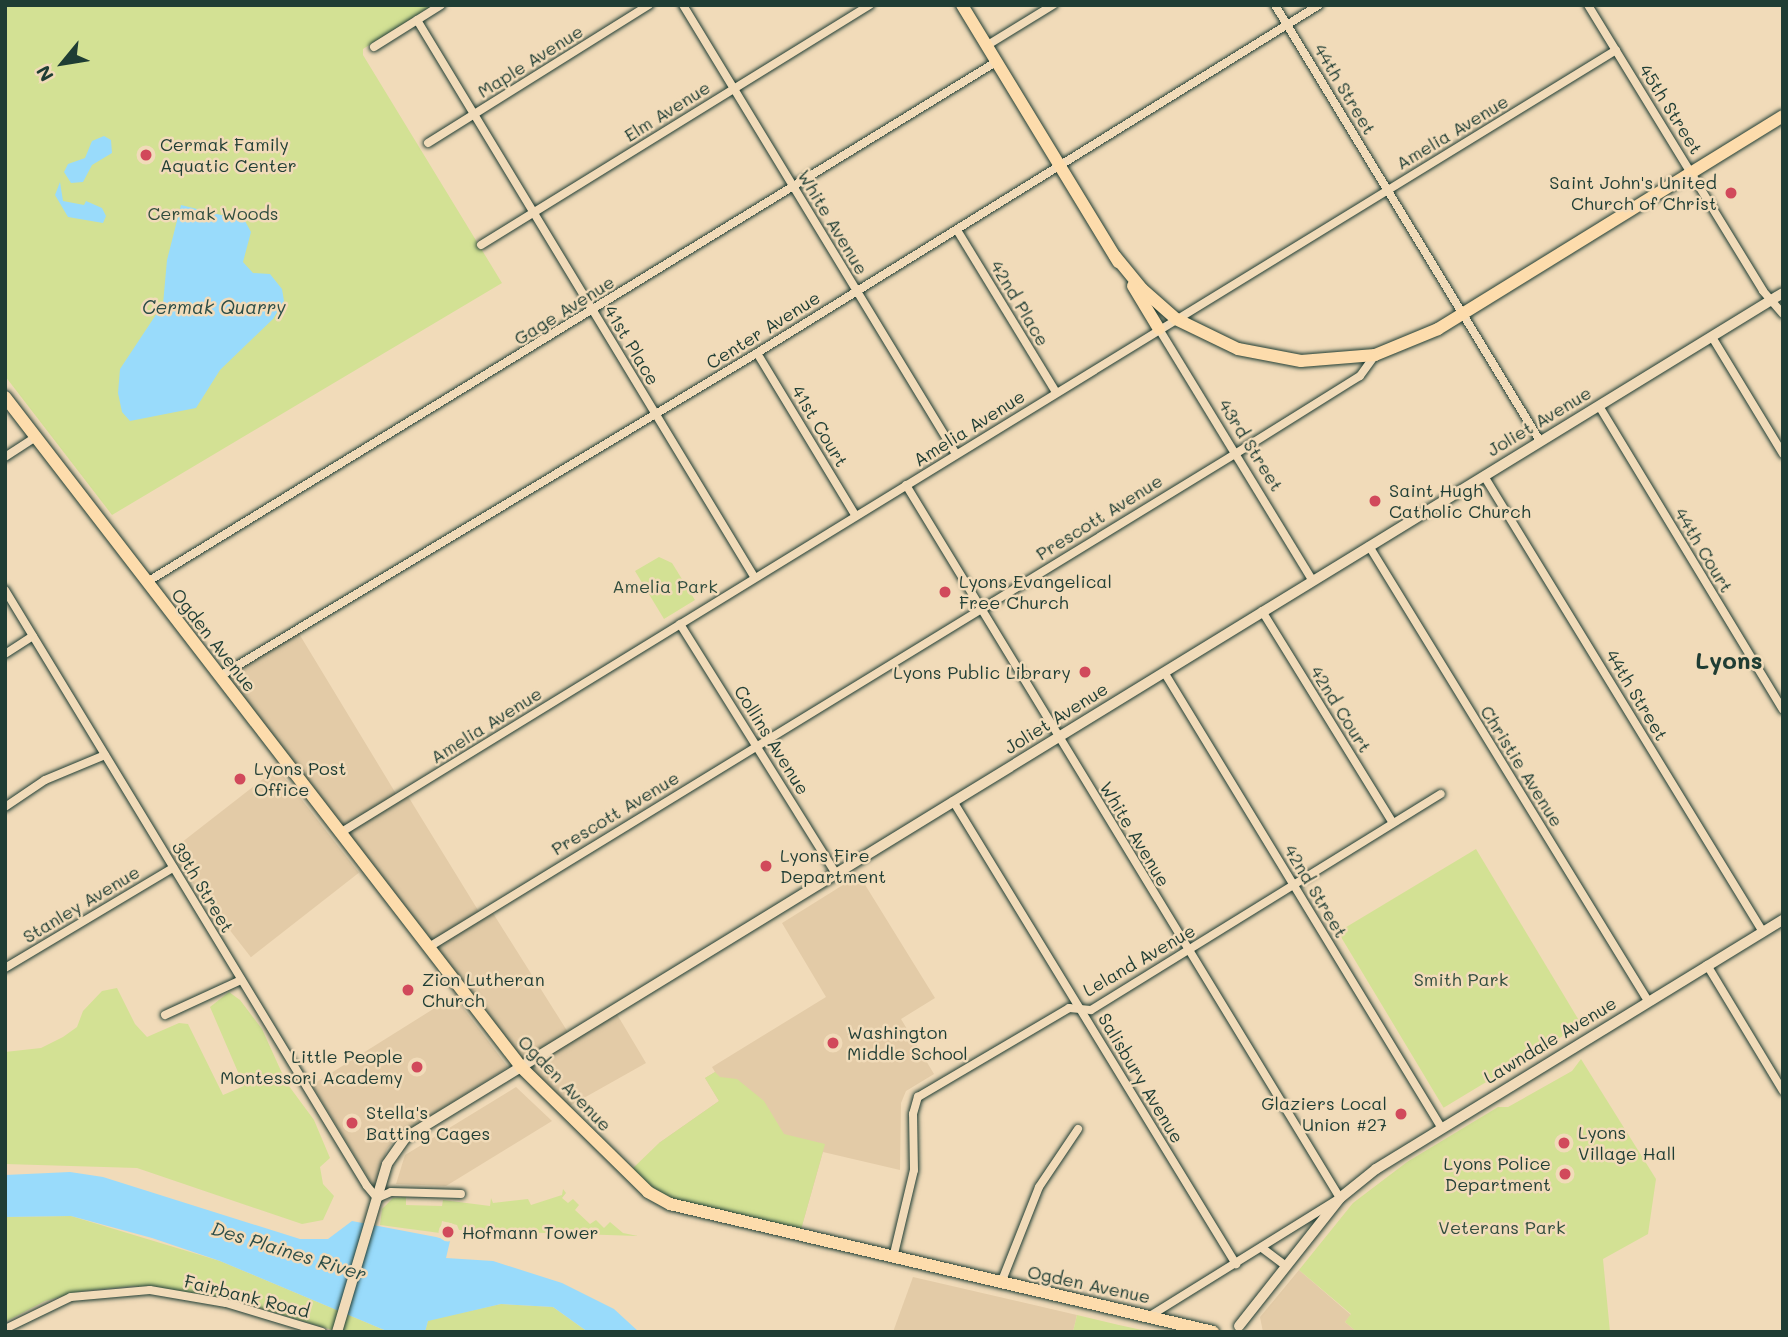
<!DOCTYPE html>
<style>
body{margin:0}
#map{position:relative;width:1788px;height:1337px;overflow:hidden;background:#f1dbb9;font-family:Mali,sans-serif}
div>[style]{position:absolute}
.built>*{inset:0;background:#e3cba7;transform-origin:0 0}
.green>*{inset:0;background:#d3e194;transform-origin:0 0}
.water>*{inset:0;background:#99dbfb}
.roads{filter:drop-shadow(0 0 2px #1f3d34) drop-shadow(0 0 2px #1f3d34)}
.street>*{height:8px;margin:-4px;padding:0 4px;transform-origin:4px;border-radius:4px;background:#f1dbb9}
.secondary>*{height:10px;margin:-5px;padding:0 5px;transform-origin:5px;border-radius:5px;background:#f1dbb9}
.primary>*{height:12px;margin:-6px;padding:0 6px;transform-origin:6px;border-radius:6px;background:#fddcac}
.dots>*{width:19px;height:19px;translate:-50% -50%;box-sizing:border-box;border:4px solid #f1dbb9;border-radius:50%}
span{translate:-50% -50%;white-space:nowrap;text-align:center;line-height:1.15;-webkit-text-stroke:5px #f1dbb9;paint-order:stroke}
.street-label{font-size:18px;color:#1f3d34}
.poi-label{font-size:18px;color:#1f3d34}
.left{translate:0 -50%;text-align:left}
.right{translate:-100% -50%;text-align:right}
.park-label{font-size:18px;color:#314d3e}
.water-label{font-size:19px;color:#2b4d48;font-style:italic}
.district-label{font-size:24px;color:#1f3d34;font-weight:700}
.frame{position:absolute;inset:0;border:7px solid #1f3d34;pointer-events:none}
.north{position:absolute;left:28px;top:28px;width:70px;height:70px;-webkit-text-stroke:5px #f1dbb9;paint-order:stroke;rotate:240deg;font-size:19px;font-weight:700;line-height:28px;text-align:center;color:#1f3d34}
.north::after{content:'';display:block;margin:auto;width:24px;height:32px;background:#1f3d34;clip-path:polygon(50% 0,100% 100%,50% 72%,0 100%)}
</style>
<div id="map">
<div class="built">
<div style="clip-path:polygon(298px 632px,398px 797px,406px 793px,481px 915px,491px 910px,571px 1037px,615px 1011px,646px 1063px,566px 1108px,522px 1065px,223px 677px)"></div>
<div style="left:277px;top:768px;width:133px;height:137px;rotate:52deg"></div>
<div style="clip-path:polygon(859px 875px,935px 998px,901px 1019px,934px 1074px,906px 1091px,901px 1103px,900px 1170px,823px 1152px,800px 1233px,659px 1143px,719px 1101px,705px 1078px,715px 1072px,712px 1067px,826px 997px,782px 923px)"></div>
<div style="clip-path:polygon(454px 996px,508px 1067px,397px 1137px,387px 1149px,374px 1187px,312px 1085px)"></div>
<div style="clip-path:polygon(516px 1087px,552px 1121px,446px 1186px,396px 1184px,405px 1155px)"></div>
<div style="clip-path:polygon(1299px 1270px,1351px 1315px,1345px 1322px,1357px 1332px,1263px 1332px,1260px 1317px)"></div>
<div style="clip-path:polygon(913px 1277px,1077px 1315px,1073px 1332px,893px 1332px)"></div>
</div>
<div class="green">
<div style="clip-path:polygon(5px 5px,433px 5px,363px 49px,363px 55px,502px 283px,112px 515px,5px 376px)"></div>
<div style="clip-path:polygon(659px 557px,672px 563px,695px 600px,664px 619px,635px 571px)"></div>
<div style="left:1476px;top:849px;width:205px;height:161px;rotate:59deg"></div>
<div style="clip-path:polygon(117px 988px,135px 1024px,147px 1037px,179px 1023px,188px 1024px,223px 1095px,244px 1086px,210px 1007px,229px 992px,240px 1000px,262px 1029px,286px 1082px,314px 1120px,330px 1158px,320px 1167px,323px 1184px,334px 1196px,323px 1220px,302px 1224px,137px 1168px,5px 1164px,5px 1052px,41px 1048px,63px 1037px,77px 1027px,83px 1011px,102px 991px)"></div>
<div style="clip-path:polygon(1581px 1059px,1656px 1179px,1648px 1234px,1603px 1259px,1610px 1332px,1357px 1332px,1345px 1322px,1351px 1314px,1299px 1270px,1353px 1203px,1407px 1162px,1498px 1107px,1508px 1107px,1572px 1071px)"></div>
<div style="clip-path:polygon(715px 1072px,720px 1077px,737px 1079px,764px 1101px,784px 1134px,825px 1144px,800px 1233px,670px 1201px,630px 1171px,659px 1143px,719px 1101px,705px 1078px)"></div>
<div style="clip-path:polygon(563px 1189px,566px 1193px,562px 1198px,568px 1203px,573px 1199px,579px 1205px,575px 1210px,590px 1224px,596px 1220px,604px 1228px,610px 1222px,623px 1233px,638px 1236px,459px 1230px,457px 1225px,442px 1221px,440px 1233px,380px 1225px,382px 1209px,393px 1198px,406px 1197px,406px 1205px,442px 1206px,443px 1200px,490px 1206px,491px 1198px,493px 1203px,528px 1199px,531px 1205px,562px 1195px)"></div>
<div style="clip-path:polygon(71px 1216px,220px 1261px,389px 1332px,339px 1332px,224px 1297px,133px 1286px,82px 1291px,45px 1301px,5px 1322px,5px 1217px)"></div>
<div style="clip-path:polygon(501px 1304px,553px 1307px,588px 1332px,425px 1332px,428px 1320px)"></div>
<div style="clip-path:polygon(1077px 1315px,1119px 1325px,1151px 1332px,1073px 1332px)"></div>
</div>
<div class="water">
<div style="clip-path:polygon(104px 136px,111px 140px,112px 153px,92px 165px,83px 182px,71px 183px,64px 172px,68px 164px,85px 158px,92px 141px)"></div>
<div style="clip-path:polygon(60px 182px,63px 201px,84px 205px,86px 201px,102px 208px,106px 216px,103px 223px,68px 217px,55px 195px)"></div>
<div style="clip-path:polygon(181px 205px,245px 221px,251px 232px,243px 262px,253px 273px,270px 274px,282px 289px,284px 301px,273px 319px,220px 370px,196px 408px,130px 421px,122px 412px,118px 393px,120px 369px,163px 304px,167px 260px)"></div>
<div style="clip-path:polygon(70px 1172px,103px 1177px,300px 1239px,328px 1239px,352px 1221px,436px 1237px,450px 1241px,446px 1258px,493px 1261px,562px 1283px,614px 1309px,639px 1332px,588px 1332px,553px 1307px,501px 1304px,428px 1321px,425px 1332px,389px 1332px,220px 1261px,152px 1238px,71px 1216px,5px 1217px,5px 1175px)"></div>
</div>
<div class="roads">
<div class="street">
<div style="left:683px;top:5px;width:525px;rotate:58.7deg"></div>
<div style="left:1275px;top:5px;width:510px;rotate:58.71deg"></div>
<div style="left:1588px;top:5px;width:335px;rotate:58.5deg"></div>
<div style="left:1763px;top:291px;width:30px;rotate:49deg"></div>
<div style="left:417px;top:20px;width:652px;rotate:58.8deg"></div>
<div style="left:986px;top:46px;width:79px;rotate:-31.5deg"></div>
<div style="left:374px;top:47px;width:79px;rotate:-32.1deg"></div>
<div style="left:428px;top:143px;width:261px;rotate:-32deg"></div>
<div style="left:957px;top:230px;width:190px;rotate:58.6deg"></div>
<div style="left:481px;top:245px;width:457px;rotate:-31.7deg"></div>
<div style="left:1159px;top:329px;width:294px;rotate:58.6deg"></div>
<div style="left:1712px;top:337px;width:137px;rotate:58.7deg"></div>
<div style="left:757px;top:353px;width:189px;rotate:58.8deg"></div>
<div style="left:1599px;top:406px;width:355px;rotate:58.8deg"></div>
<div style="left:5px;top:457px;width:37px;rotate:-33deg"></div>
<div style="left:1484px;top:476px;width:535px;rotate:58.54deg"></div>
<div style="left:906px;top:485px;width:835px;rotate:58.67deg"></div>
<div style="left:1340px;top:1198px;width:224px;rotate:148.2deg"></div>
<div style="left:1369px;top:546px;width:534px;rotate:58.48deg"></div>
<div style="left:147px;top:582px;width:996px;rotate:-31.49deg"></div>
<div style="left:5px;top:590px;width:697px;rotate:58.73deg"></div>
<div style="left:367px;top:1186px;width:16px;rotate:50deg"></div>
<div style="left:377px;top:1198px;width:15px;rotate:-23deg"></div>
<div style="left:391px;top:1192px;width:70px;rotate:1.6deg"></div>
<div style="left:1262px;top:611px;width:249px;rotate:58.3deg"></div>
<div style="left:680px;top:624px;width:295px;rotate:58deg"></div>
<div style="left:5px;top:654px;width:33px;rotate:-33deg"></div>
<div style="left:1164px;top:672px;width:533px;rotate:58.67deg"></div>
<div style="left:220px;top:676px;width:627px;rotate:-31.03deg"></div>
<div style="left:757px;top:353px;width:661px;rotate:-31.77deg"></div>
<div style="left:953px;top:801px;width:543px;rotate:58.57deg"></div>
<div style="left:5px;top:807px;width:48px;rotate:-34deg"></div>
<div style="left:45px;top:780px;width:65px;rotate:-22.6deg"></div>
<div style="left:340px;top:833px;width:1497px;rotate:-31.53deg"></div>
<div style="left:429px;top:947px;width:945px;rotate:-31.45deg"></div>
<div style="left:1235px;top:454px;width:147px;rotate:-32deg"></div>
<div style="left:1360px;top:376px;width:26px;rotate:-54deg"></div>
<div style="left:1707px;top:965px;width:147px;rotate:58.9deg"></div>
<div style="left:5px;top:968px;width:196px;rotate:-30.8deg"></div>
<div style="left:165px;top:1015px;width:84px;rotate:-24.7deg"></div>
<div style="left:1262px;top:1248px;width:30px;rotate:37deg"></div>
<div style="left:893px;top:1258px;width:90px;rotate:-76.6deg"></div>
<div style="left:914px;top:1170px;width:56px;rotate:-91deg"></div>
<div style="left:913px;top:1114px;width:18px;rotate:-74deg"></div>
<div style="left:918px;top:1097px;width:175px;rotate:-30.5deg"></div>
<div style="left:1069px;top:1008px;width:22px;rotate:5deg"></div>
<div style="left:1091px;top:1010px;width:411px;rotate:-31.7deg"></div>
<div style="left:1001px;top:1283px;width:103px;rotate:-68.4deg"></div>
<div style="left:1039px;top:1187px;width:70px;rotate:-56.1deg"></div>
<div style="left:5px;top:1329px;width:73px;rotate:-25.9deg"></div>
<div style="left:71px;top:1297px;width:79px;rotate:-5.1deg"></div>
<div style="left:150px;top:1290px;width:77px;rotate:9.7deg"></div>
<div style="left:226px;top:1303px;width:100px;rotate:16.8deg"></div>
</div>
<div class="secondary">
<div style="left:1239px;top:1326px;width:163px;rotate:-51.7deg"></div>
<div style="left:1340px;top:1198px;width:46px;rotate:-38.9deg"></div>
<div style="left:1376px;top:1169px;width:477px;rotate:-31.5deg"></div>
<div style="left:337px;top:1332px;width:175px;rotate:-73.4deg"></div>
<div style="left:387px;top:1164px;width:32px;rotate:-55deg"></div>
<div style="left:405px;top:1138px;width:1616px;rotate:-31.52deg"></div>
</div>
<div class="primary">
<div style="left:962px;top:5px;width:301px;rotate:58.7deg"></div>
<div style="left:1115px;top:256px;width:43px;rotate:50.7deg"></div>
<div style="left:1142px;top:289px;width:45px;rotate:41.4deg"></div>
<div style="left:1176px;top:319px;width:69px;rotate:25.8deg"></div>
<div style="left:1238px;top:349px;width:64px;rotate:10.8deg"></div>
<div style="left:1301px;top:361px;width:74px;rotate:-4.6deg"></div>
<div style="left:1375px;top:355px;width:68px;rotate:-22.4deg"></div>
<div style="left:1438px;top:329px;width:405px;rotate:-31.7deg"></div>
<div style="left:1133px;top:286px;width:50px;rotate:58.8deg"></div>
<div style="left:5px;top:397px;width:847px;rotate:52.39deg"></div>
<div style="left:522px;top:1068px;width:177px;rotate:44.5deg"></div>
<div style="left:648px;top:1192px;width:25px;rotate:29deg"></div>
<div style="left:670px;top:1204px;width:558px;rotate:13.26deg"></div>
</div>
</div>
<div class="dots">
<div style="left:146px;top:155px;background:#d1495b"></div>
<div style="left:1731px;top:193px;background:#d1495b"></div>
<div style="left:1375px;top:501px;background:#d1495b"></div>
<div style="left:945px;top:592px;background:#d1495b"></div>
<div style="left:1085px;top:672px;background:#d1495b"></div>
<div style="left:240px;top:779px;background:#d1495b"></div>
<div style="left:766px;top:866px;background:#d1495b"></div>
<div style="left:408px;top:990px;background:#d1495b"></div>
<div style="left:833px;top:1043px;background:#d1495b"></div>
<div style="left:417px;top:1067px;background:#d1495b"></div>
<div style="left:1401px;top:1114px;background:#d1495b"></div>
<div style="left:352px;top:1123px;background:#d1495b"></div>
<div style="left:1564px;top:1143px;background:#d1495b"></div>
<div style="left:1565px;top:1174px;background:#d1495b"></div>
<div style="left:448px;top:1232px;background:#d1495b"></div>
</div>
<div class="street-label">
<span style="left:530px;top:61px;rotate:-32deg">Maple Avenue</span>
<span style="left:1345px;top:89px;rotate:59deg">44th Street</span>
<span style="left:1671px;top:109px;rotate:58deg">45th Street</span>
<span style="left:667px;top:111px;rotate:-32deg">Elm Avenue</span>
<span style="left:1452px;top:132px;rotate:-31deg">Amelia Avenue</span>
<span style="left:833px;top:222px;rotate:59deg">White Avenue</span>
<span style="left:1020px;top:303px;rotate:59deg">42nd Place</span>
<span style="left:564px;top:310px;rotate:-32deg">Gage Avenue</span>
<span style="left:763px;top:330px;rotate:-32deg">Center Avenue</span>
<span style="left:632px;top:345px;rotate:59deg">41st Place</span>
<span style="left:1539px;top:421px;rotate:-31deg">Joliet Avenue</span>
<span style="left:820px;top:426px;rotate:59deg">41st Court</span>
<span style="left:969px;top:428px;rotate:-32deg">Amelia Avenue</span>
<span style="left:1251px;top:445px;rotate:58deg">43rd Street</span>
<span style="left:1099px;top:517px;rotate:-32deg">Prescott Avenue</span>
<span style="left:1704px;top:550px;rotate:59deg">44th Court</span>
<span style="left:214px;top:640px;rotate:52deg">Ogden Avenue</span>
<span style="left:1637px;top:695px;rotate:59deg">44th Street</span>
<span style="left:1341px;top:709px;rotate:58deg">42nd Court</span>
<span style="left:1056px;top:718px;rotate:-32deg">Joliet Avenue</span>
<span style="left:486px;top:725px;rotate:-32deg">Amelia Avenue</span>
<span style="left:772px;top:740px;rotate:58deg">Collins Avenue</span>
<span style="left:1522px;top:766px;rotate:58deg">Christie Avenue</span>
<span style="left:615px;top:813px;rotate:-31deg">Prescott Avenue</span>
<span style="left:1135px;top:834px;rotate:59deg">White Avenue</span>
<span style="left:203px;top:887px;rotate:59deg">39th Street</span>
<span style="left:1316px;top:891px;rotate:59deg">42nd Street</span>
<span style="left:81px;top:904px;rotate:-31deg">Stanley Avenue</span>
<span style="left:1139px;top:960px;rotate:-30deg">Leland Avenue</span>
<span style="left:1550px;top:1040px;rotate:-31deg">Lawndale Avenue</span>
<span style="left:1141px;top:1078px;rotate:59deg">Salisbury Avenue</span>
<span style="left:565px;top:1083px;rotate:46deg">Ogden Avenue</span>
<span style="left:1089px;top:1284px;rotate:12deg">Ogden Avenue</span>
<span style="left:247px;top:1296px;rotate:14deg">Fairbank Road</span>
</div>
<div class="poi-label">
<span class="left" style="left:160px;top:155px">Cermak Family<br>Aquatic Center</span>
<span class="right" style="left:1717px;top:193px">Saint John's United<br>Church of Christ</span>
<span class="left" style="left:1389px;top:501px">Saint Hugh<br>Catholic Church</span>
<span class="left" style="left:959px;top:592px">Lyons Evangelical<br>Free Church</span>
<span class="right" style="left:1071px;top:672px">Lyons Public Library</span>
<span class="left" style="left:254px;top:779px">Lyons Post<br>Office</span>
<span class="left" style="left:780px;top:866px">Lyons Fire<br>Department</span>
<span class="left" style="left:422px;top:990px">Zion Lutheran<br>Church</span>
<span class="left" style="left:847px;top:1043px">Washington<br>Middle School</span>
<span class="right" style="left:403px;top:1067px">Little People<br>Montessori Academy</span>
<span class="right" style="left:1387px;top:1114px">Glaziers Local<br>Union #27</span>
<span class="left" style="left:366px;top:1123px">Stella's<br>Batting Cages</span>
<span class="left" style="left:1578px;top:1143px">Lyons<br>Village Hall</span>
<span class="right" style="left:1551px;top:1174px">Lyons Police<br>Department</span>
<span class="left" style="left:462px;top:1232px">Hofmann Tower</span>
</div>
<div class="park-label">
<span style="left:213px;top:213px">Cermak Woods</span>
<span style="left:665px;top:586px">Amelia Park</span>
<span style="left:1461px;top:979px">Smith Park</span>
<span style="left:1502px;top:1227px">Veterans Park</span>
</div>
<div class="water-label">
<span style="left:214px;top:307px">Cermak Quarry</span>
<span style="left:289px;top:1251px;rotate:17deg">Des Plaines River</span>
</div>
<div class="district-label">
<span style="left:1729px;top:660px">Lyons</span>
</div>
<div class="frame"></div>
<div class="north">N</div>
</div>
